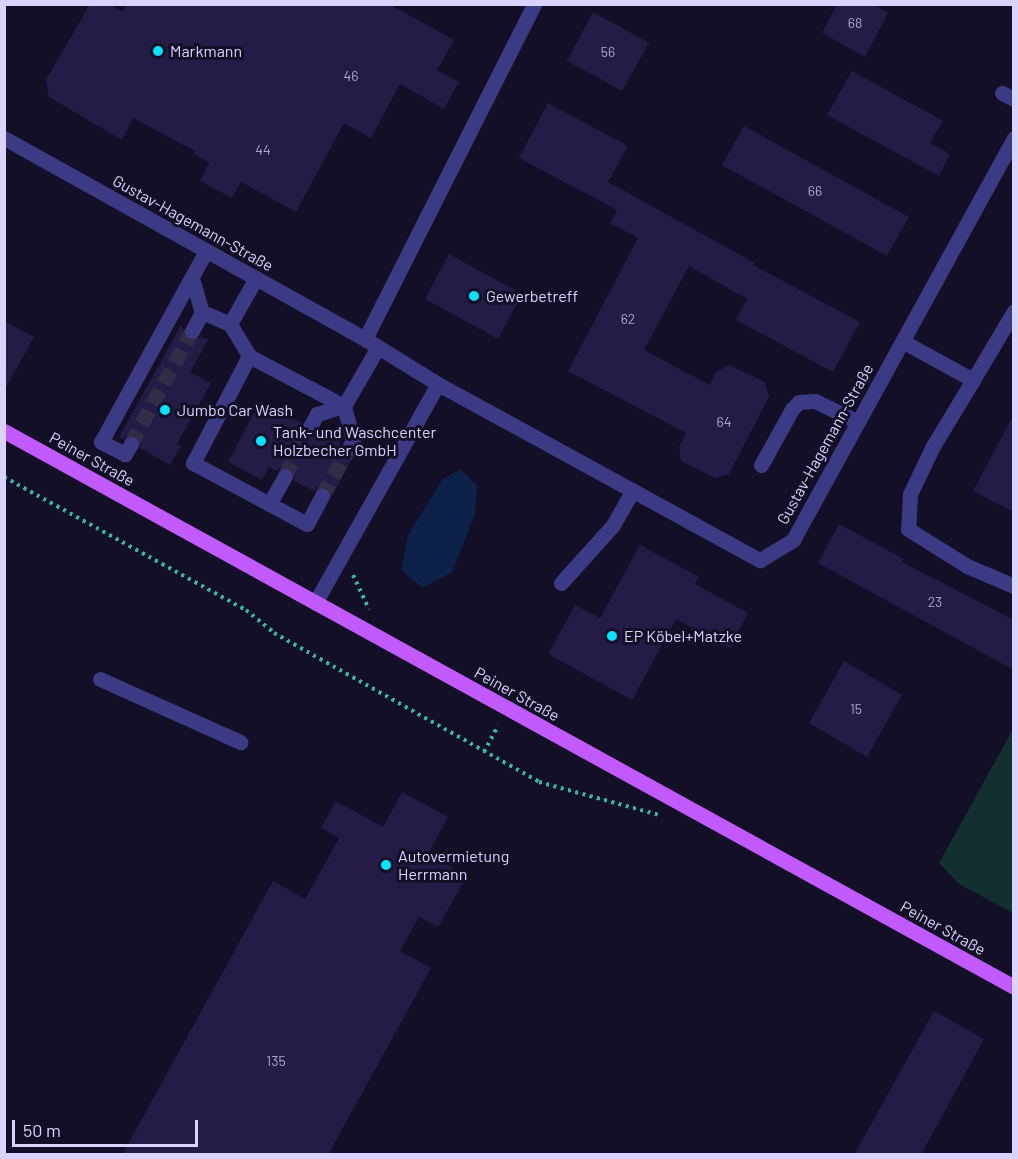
<!DOCTYPE html>
<html>
<head>
<meta charset="utf-8">
<style>
  body { margin:0 }
  #map { position:relative; width:1018px; height:1159px; overflow:hidden; background:#130f26; font-family:Barlow,sans-serif }
  div>[style] { position:absolute }
  .green>* { inset:0; background:#12302f }
  .water>* { inset:0; background:#0c2248 }
  .building>* { inset:0; background:#241b47 }
  .minor-tunnel>* { height:15px; margin-top:-7.5px; transform-origin:0; background:repeating-linear-gradient(90deg,#312d47 0 15px,transparent 0 23px) }
  .path>* { height:4px; margin-top:-2px; transform-origin:0; background:repeating-linear-gradient(90deg,#2fb8b0 0 3px,transparent 0 7.5px) }
  .minor>* { height:15px; margin:-7.5px; padding:0 7.5px; transform-origin:7.5px; border-radius:7.5px; background:#3d3a85 }
  .major>* { height:15px; margin:-7.5px; padding:0 7.5px; transform-origin:7.5px; border-radius:7.5px; background:#c25bff }
  .dots>* { width:16px; height:16px; translate:-50% -50%; box-sizing:border-box; border:3px solid #130f26; border-radius:50% }
  span { translate:-50% -50%; white-space:nowrap; text-align:center; line-height:1.15; -webkit-text-stroke:6px #130f26; paint-order:stroke }
  .number-label { font-size:14px; color:#aca6d1 }
  .number-label span { -webkit-text-stroke-width:0 }
  .poi-label { font-size:16px; color:#d9d4ff }
  .left { translate:0 -50%; text-align:left }
  .street-label { font-size:16px; color:#d9d4ff }
  .frame { position:absolute; inset:0; border:6px solid #d9d4ff; pointer-events:none }
  .scale { position:absolute; left:12px; top:1120px; width:186px; height:27px; box-sizing:border-box; border:3px solid #d9d4ff; border-top:0; padding-left:8px; font-size:18px; line-height:21px; white-space:nowrap; color:#d9d4ff; -webkit-text-stroke:4px #130f26; paint-order:stroke }
</style>
</head>
<body>
<div id="map">
  <div class="green">
    <div style="clip-path:polygon(1013px 729px,1013px 913px,959px 884px,939px 863px)"></div>
  </div>
  <div class="water">
    <div style="clip-path:polygon(460px 469px,477px 486px,475px 514px,452px 572px,423px 588px,401px 570px,408px 535px,442px 480px)"></div>
  </div>
  <div class="building">
    <div style="clip-path:polygon(90px 4px,109px 4px,123px 12px,127px 4px,389px 4px,454px 40px,437px 70px,459px 82px,444px 109px,400px 84px,371px 138px,344px 123px,296px 212px,241px 182px,232px 198px,200px 181px,209px 163px,194px 154px,195px 151px,133px 118px,122px 140px,49px 97px,46px 80px)"></div>
    <div style="clip-path:polygon(837px 4px,873px 4px,888px 13px,865px 57px,822px 33px)"></div>
    <div style="clip-path:polygon(593px 12px,649px 43px,622px 91px,567px 61px)"></div>
    <div style="clip-path:polygon(852px 71px,943px 121px,930px 143px,950px 154px,939px 176px,827px 115px)"></div>
    <div style="clip-path:polygon(548px 103px,628px 146px,608px 182px,755px 263px,753px 265px,860px 322px,833px 372px,736px 320px,747px 299px,689px 266px,644px 350px,710px 385px,716px 372px,729px 365px,765px 382px,769px 397px,729px 474px,715px 478px,681px 461px,679px 447px,686px 433px,568px 371px,638px 238px,610px 223px,617px 210px,519px 158px)"></div>
    <div style="clip-path:polygon(744px 126px,909px 217px,887px 256px,722px 165px)"></div>
    <div style="clip-path:polygon(449px 254px,522px 294px,498px 339px,425px 299px)"></div>
    <div style="clip-path:polygon(4px 321px,34px 337px,4px 391px)"></div>
    <div style="clip-path:polygon(181px 325px,187px 339px,193px 341px,201px 336px,208px 340px,190px 372px,211px 383px,177px 444px,181px 446px,170px 465px,140px 448px,140px 440px,135px 435px,127px 435px,123px 439px,119px 437px)"></div>
    <div style="clip-path:polygon(260px 401px,301px 423px,300px 428px,305px 435px,311px 437px,319px 432px,341px 443px,339px 449px,344px 456px,353px 457px,331px 498px,326px 487px,317px 487px,314px 491px,294px 481px,294px 472px,289px 467px,281px 467px,276px 471px,269px 467px,262px 480px,228px 462px)"></div>
    <div style="clip-path:polygon(1014px 414px,1014px 512px,973px 491px)"></div>
    <div style="clip-path:polygon(839px 524px,904px 559px,902px 562px,1014px 620px,1014px 670px,818px 563px)"></div>
    <div style="clip-path:polygon(640px 545px,699px 577px,695px 584px,748px 613px,730px 648px,676px 619px,632px 700px,548px 654px,575px 605px,600px 618px)"></div>
    <div style="clip-path:polygon(844px 661px,902px 695px,867px 757px,809px 723px)"></div>
    <div style="clip-path:polygon(402px 792px,448px 817px,428px 854px,467px 876px,438px 927px,419px 917px,400px 951px,431px 968px,328px 1155px,122px 1155px,273px 881px,305px 899px,339px 838px,321px 828px,336px 801px,383px 827px)"></div>
    <div style="clip-path:polygon(934px 1011px,984px 1039px,921px 1155px,854px 1155px)"></div>
  </div>
  <div class="minor-tunnel">
    <div style="left:131px;top:444px;width:128px;rotate:-61.6deg"></div>
    <div style="left:285px;top:476px;width:55px;rotate:-63deg"></div>
    <div style="left:322px;top:496px;width:55px;rotate:-60.6deg"></div>
  </div>
  <div class="path">
    <div style="left:4px;top:477px;width:276px;rotate:28.8deg"></div>
    <div style="left:246px;top:610px;width:36px;rotate:39deg"></div>
    <div style="left:274px;top:633px;width:304px;rotate:29.3deg"></div>
    <div style="left:539px;top:782px;width:124px;rotate:15.4deg"></div>
    <div style="left:353px;top:575px;width:38px;rotate:65deg"></div>
    <div style="left:484px;top:752px;width:30px;rotate:-62deg"></div>
  </div>
  <div class="minor">
    <div style="left:1002px;top:93px;width:13px;rotate:27deg"></div>
    <div style="left:4px;top:138px;width:413px;rotate:29.1deg"></div>
    <div style="left:365px;top:339px;width:86px;rotate:31.7deg"></div>
    <div style="left:192px;top:278px;width:35px;rotate:74deg"></div>
    <div style="left:202px;top:312px;width:30px;rotate:23deg"></div>
    <div style="left:256px;top:278px;width:53px;rotate:119.5deg"></div>
    <div style="left:230px;top:324px;width:37px;rotate:59deg"></div>
    <div style="left:249px;top:356px;width:121px;rotate:117.6deg"></div>
    <div style="left:193px;top:463px;width:129px;rotate:28.2deg"></div>
    <div style="left:307px;top:524px;width:32px;rotate:-62deg"></div>
    <div style="left:192px;top:331px;width:21px;rotate:-62deg"></div>
    <div style="left:365px;top:339px;width:375px;rotate:-63.2deg"></div>
    <div style="left:902px;top:341px;width:81px;rotate:28.8deg"></div>
    <div style="left:973px;top:380px;width:80px;rotate:-59.3deg"></div>
    <div style="left:249px;top:356px;width:107px;rotate:27.8deg"></div>
    <div style="left:973px;top:380px;width:77px;rotate:121.2deg"></div>
    <div style="left:933px;top:446px;width:53px;rotate:115.6deg"></div>
    <div style="left:910px;top:494px;width:35px;rotate:93deg"></div>
    <div style="left:908px;top:529px;width:70px;rotate:32.1deg"></div>
    <div style="left:967px;top:566px;width:51px;rotate:23.1deg"></div>
    <div style="left:310px;top:427px;width:15px;rotate:-62deg"></div>
    <div style="left:317px;top:414px;width:28px;rotate:-17deg"></div>
    <div style="left:131px;top:444px;width:12px;rotate:121deg"></div>
    <div style="left:125px;top:454px;width:27px;rotate:-153deg"></div>
    <div style="left:101px;top:442px;width:218px;rotate:-61.2deg"></div>
    <div style="left:349px;top:448px;width:9px;rotate:-63deg"></div>
    <div style="left:353px;top:440px;width:35px;rotate:-105deg"></div>
    <div style="left:344px;top:406px;width:68px;rotate:-60deg"></div>
    <div style="left:761px;top:465px;width:64px;rotate:-61deg"></div>
    <div style="left:792px;top:409px;width:10px;rotate:-45deg"></div>
    <div style="left:799px;top:402px;width:16px;rotate:-4deg"></div>
    <div style="left:815px;top:401px;width:48px;rotate:26deg"></div>
    <div style="left:269px;top:504px;width:32px;rotate:-60deg"></div>
    <div style="left:561px;top:583px;width:78px;rotate:-48.1deg"></div>
    <div style="left:613px;top:525px;width:40px;rotate:-60.3deg"></div>
    <div style="left:315px;top:603px;width:251px;rotate:-60.7deg"></div>
    <div style="left:438px;top:384px;width:367px;rotate:28.7deg"></div>
    <div style="left:760px;top:560px;width:39px;rotate:-31deg"></div>
    <div style="left:793px;top:540px;width:459px;rotate:-61.2deg"></div>
    <div style="left:100px;top:679px;width:154px;rotate:24.2deg"></div>
  </div>
  <div class="major">
    <div style="left:4px;top:431px;width:1153px;rotate:28.83deg"></div>
  </div>
  <div class="dots">
    <div style="left:158px;top:51px;background:#00e5ff"></div>
    <div style="left:474px;top:296px;background:#00e5ff"></div>
    <div style="left:165px;top:410px;background:#00e5ff"></div>
    <div style="left:261px;top:441px;background:#00e5ff"></div>
    <div style="left:612px;top:636px;background:#00e5ff"></div>
    <div style="left:386px;top:865px;background:#00e5ff"></div>
  </div>
  <div class="number-label">
    <span style="left:855px;top:23px">68</span>
    <span style="left:608px;top:52px">56</span>
    <span style="left:351px;top:76px">46</span>
    <span style="left:263px;top:150px">44</span>
    <span style="left:815px;top:191px">66</span>
    <span style="left:628px;top:319px">62</span>
    <span style="left:724px;top:422px">64</span>
    <span style="left:935px;top:602px">23</span>
    <span style="left:856px;top:709px">15</span>
    <span style="left:276px;top:1061px">135</span>
  </div>
  <div class="poi-label">
    <span class="left" style="left:170px;top:51px">Markmann</span>
    <span class="left" style="left:486px;top:296px">Gewerbetreff</span>
    <span class="left" style="left:177px;top:410px">Jumbo Car Wash</span>
    <span class="left" style="left:273px;top:441px">Tank- und Waschcenter<br>Holzbecher GmbH</span>
    <span class="left" style="left:624px;top:636px">EP Köbel+Matzke</span>
    <span class="left" style="left:398px;top:865px">Autovermietung<br>Herrmann</span>
  </div>
  <div class="street-label">
    <span style="left:193px;top:223px;rotate:29deg">Gustav-Hagemann-Straße</span>
    <span style="left:825px;top:444px;rotate:-61deg">Gustav-Hagemann-Straße</span>
    <span style="left:92px;top:459px;rotate:29deg">Peiner Straße</span>
    <span style="left:517px;top:694px;rotate:29deg">Peiner Straße</span>
    <span style="left:943px;top:928px;rotate:29deg">Peiner Straße</span>
  </div>
  <div class="frame"></div>
  <div class="scale">50 m</div>
</div>
</body>
</html>
